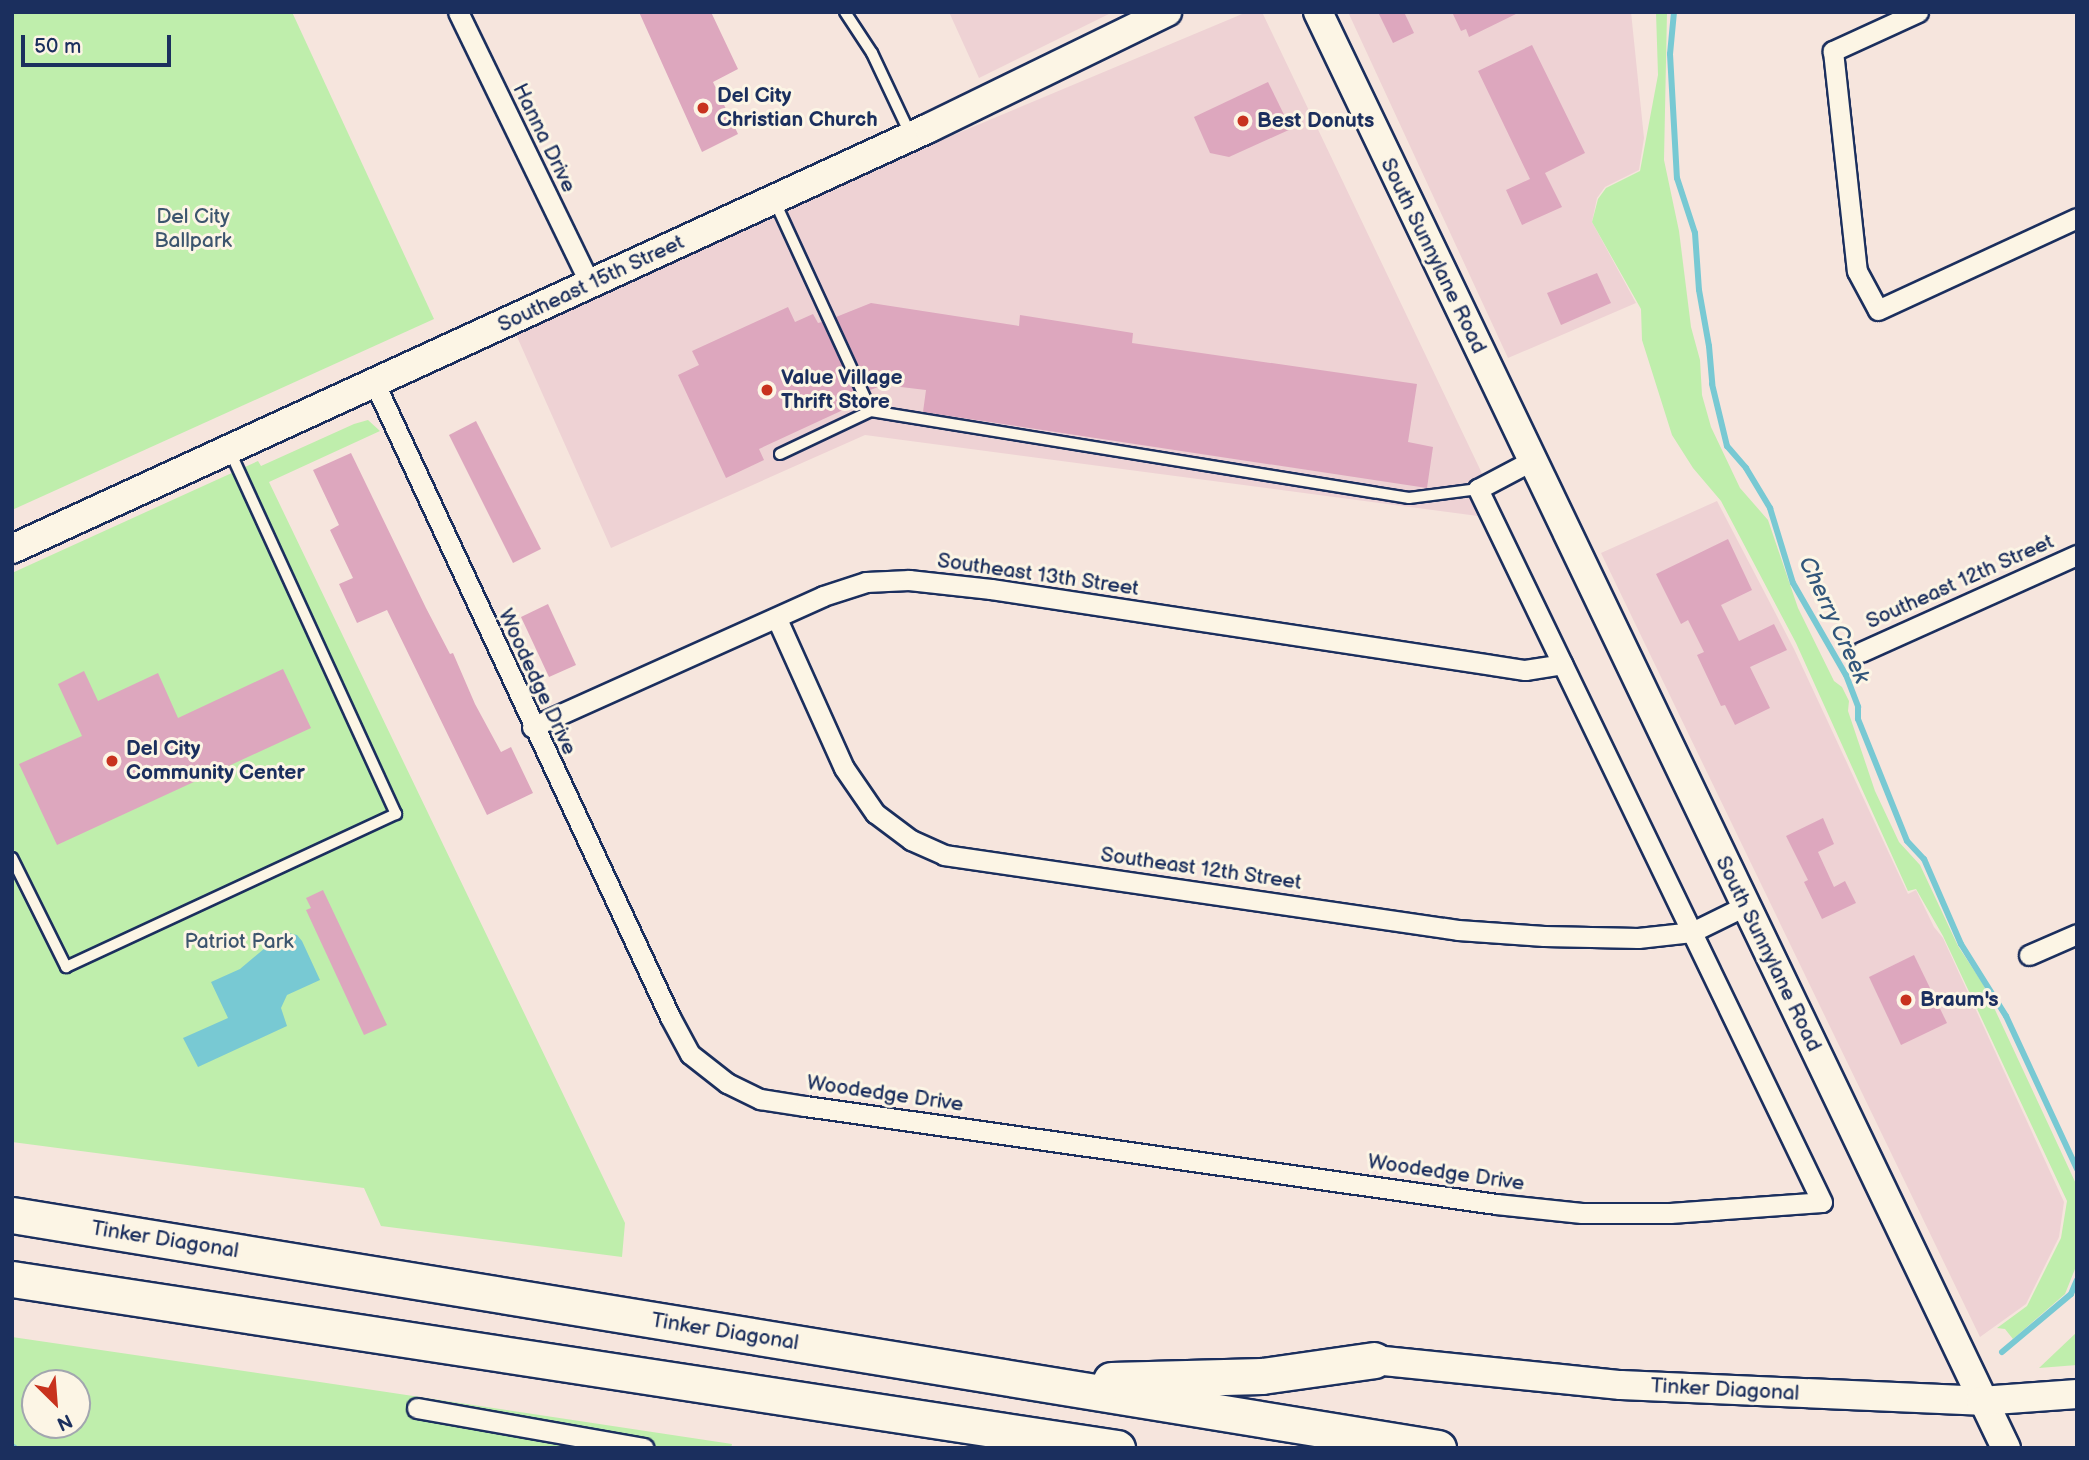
<!DOCTYPE html>
<html>
<head>
<meta charset="utf-8">
<style>
  body { margin:0 }
  #map { position:relative; width:2089px; height:1460px; overflow:hidden; background:#f6e5dd; font-family:"Balsamiq Sans",sans-serif }
  div>[style] { position:absolute }
  .built>* { inset:0; background:#eed2d4 }
  .green>* { inset:0; background:#bfeeac }
  .water>* { inset:0; background:#78c9d3 }
  .stream>* { height:6px; margin:-3px; padding:0 3px; transform-origin:3px; border-radius:3px; background:#78c9d3 }
  .building>* { inset:0; background:#dda7be }
  .roads { filter:drop-shadow(2px 0 #1b2f5e) drop-shadow(-2px 0 #1b2f5e) drop-shadow(0 2px #1b2f5e) drop-shadow(0 -2px #1b2f5e) }
  .lane>* { height:10px; margin:-5px; padding:0 5px; transform-origin:5px; border-radius:5px; background:#fcf5e5 }
  .street>* { height:19px; margin:-9.5px; padding:0 9.5px; transform-origin:9.5px; border-radius:9.5px; background:#fcf5e5 }
  .secondary>* { height:28px; margin:-14px; padding:0 14px; transform-origin:14px; border-radius:14px; background:#fcf5e5 }
  .highway>* { height:35px; margin:-17.5px; padding:0 17.5px; transform-origin:17.5px; border-radius:17.5px; background:#fcf5e5 }
  .dots>* { width:19px; height:19px; translate:-50% -50%; box-sizing:border-box; border:4px solid #fcf5e5; border-radius:50% }
  span { translate:-50% -50%; white-space:nowrap; text-align:center; line-height:1.15; -webkit-text-stroke:6px #fcf5e5; paint-order:stroke }
  .poi-label { font-size:21px; color:#1b2f5e; font-weight:700 }
  .left { translate:0 -50%; text-align:left }
  .street-label { font-size:21px; color:#1b2f5e }
  .park-label { font-size:21px; color:#3c556e }
  .water-label { font-size:23px; color:#32567b; font-style:italic }
  .frame { position:absolute; inset:0; border:14px solid #1b2f5e; pointer-events:none }
  .north { position:absolute; left:21px; top:1369px; width:70px; height:70px; box-sizing:border-box; background:#fcf5e5; border:2px solid #a2a6af; border-radius:50%; rotate:155deg; font-size:19px; font-weight:700; line-height:28px; text-align:center; color:#1b2f5e }
  .north::after { content:''; display:block; margin:auto; width:24px; height:32px; background:#c8321e; clip-path:polygon(50% 0,100% 100%,50% 72%,0 100%) }
  .scale { position:absolute; left:21px; top:35px; width:150px; height:32px; box-sizing:border-box; border:4px solid #1b2f5e; border-top:0; padding-left:9px; font-size:21px; line-height:24px; white-space:nowrap; color:#1b2f5e; -webkit-text-stroke:5px #fcf5e5; paint-order:stroke }
</style>
</head>
<body>
<div id="map">
  <div class="built">
    <div style="clip-path:polygon(949px 12px,1113px 12px,979px 78px)"></div>
    <div style="clip-path:polygon(1247px 12px,1262px 12px,1498px 507px,1478px 516px,865px 435px,611px 548px,510px 321px)"></div>
    <div style="clip-path:polygon(1348px 12px,1631px 12px,1644px 138px,1639px 170px,1605px 187px,1597px 198px,1592px 222px,1636px 303px,1508px 358px)"></div>
    <div style="clip-path:polygon(1717px 501px,1794px 649px,1908px 894px,1916px 890px,1934px 927px,1943px 938px,2064px 1202px,2059px 1237px,2026px 1304px,1980px 1337px,1601px 553px)"></div>
  </div>
  <div class="green">
    <div style="clip-path:polygon(12px 12px,292px 12px,434px 319px,12px 510px)"></div>
    <div style="clip-path:polygon(1656px 12px,1667px 12px,1664px 160px,1679px 231px,1691px 327px,1700px 360px,1702px 395px,1711px 427px,1740px 488px,1768px 520px,1798px 608px,1834px 681px,1842px 687px,1849px 701px,1848px 711px,1875px 791px,1899px 842px,1920px 865px,1958px 946px,1983px 984px,2077px 1186px,2077px 1264px,2065px 1294px,2013px 1339px,2005px 1329px,1997px 1328px,2027px 1306px,2061px 1238px,2067px 1201px,1943px 936px,1916px 889px,1908px 891px,1796px 643px,1721px 501px,1693px 468px,1672px 435px,1642px 340px,1641px 309px,1592px 222px,1598px 199px,1606px 188px,1640px 171px,1658px 75px)"></div>
    <div style="clip-path:polygon(368px 420px,380px 431px,269px 482px,625px 1223px,622px 1257px,381px 1226px,364px 1188px,12px 1142px,12px 573px,258px 461px,261px 466px,354px 424px)"></div>
    <div style="clip-path:polygon(2077px 1332px,2077px 1365px,2039px 1368px)"></div>
    <div style="clip-path:polygon(evenodd,12px 1337px,313px 1381px,732px 1444px,731px 1448px,12px 1448px,12px 1337px,35px 1383px,77px 1383px,77px 1425px,35px 1425px,35px 1383px)"></div>
  </div>
  <div class="water">
    <div style="clip-path:polygon(284px 932px,297px 935px,302px 941px,320px 980px,287px 995px,281px 1008px,287px 1026px,198px 1067px,183px 1038px,228px 1018px,211px 982px,240px 969px)"></div>
  </div>
  <div class="stream">
    <div style="left:1674px;top:12px;width:42px;rotate:95.4deg"></div>
    <div style="left:1670px;top:54px;width:124px;rotate:86.8deg"></div>
    <div style="left:1677px;top:178px;width:58px;rotate:71.9deg"></div>
    <div style="left:1695px;top:233px;width:57px;rotate:86deg"></div>
    <div style="left:1699px;top:290px;width:57px;rotate:79.9deg"></div>
    <div style="left:1709px;top:346px;width:38px;rotate:85deg"></div>
    <div style="left:1712px;top:384px;width:64px;rotate:76.4deg"></div>
    <div style="left:1727px;top:446px;width:29px;rotate:49deg"></div>
    <div style="left:1746px;top:468px;width:47px;rotate:59deg"></div>
    <div style="left:1770px;top:508px;width:78px;rotate:73deg"></div>
    <div style="left:1793px;top:583px;width:106px;rotate:60.1deg"></div>
    <div style="left:1846px;top:675px;width:34px;rotate:69deg"></div>
    <div style="left:1858px;top:707px;width:12px;rotate:90deg"></div>
    <div style="left:1858px;top:719px;width:131px;rotate:68.1deg"></div>
    <div style="left:1907px;top:841px;width:25px;rotate:47deg"></div>
    <div style="left:1924px;top:859px;width:93px;rotate:66.5deg"></div>
    <div style="left:1961px;top:944px;width:85px;rotate:58deg"></div>
    <div style="left:2006px;top:1016px;width:169px;rotate:65.1deg"></div>
    <div style="left:2002px;top:1352px;width:90px;rotate:-40deg"></div>
    <div style="left:2071px;top:1294px;width:15px;rotate:-67deg"></div>
    <div style="left:12px;top:1446px;width:4px;rotate:34deg"></div>
  </div>
  <div class="building">
    <div style="clip-path:polygon(639px 12px,711px 12px,738px 69px,713px 82px,738px 134px,702px 152px)"></div>
    <div style="clip-path:polygon(1378px 12px,1404px 12px,1414px 33px,1393px 43px)"></div>
    <div style="clip-path:polygon(1452px 12px,1520px 12px,1469px 37px,1466px 29px,1461px 31px)"></div>
    <div style="clip-path:polygon(1532px 45px,1585px 153px,1545px 173px,1562px 207px,1522px 225px,1506px 190px,1530px 179px,1478px 71px)"></div>
    <div style="clip-path:polygon(1268px 82px,1291px 129px,1229px 157px,1210px 153px,1194px 117px)"></div>
    <div style="clip-path:polygon(1597px 273px,1611px 303px,1561px 325px,1547px 293px)"></div>
    <div style="clip-path:polygon(871px 303px,1019px 326px,1020px 315px,1133px 333px,1132px 343px,1417px 384px,1408px 442px,1433px 447px,1427px 488px,923px 412px,926px 390px,884px 385px,870px 390px,836px 317px)"></div>
    <div style="clip-path:polygon(788px 307px,795px 322px,813px 314px,818px 323px,822px 322px,856px 395px,852px 396px,856px 404px,759px 449px,764px 460px,726px 478px,678px 375px,699px 365px,692px 351px)"></div>
    <div style="clip-path:polygon(476px 421px,541px 549px,513px 563px,449px 435px)"></div>
    <div style="clip-path:polygon(351px 453px,426px 608px,450px 654px,453px 653px,475px 704px,501px 752px,511px 747px,533px 793px,487px 815px,387px 610px,357px 623px,339px 584px,353px 578px,330px 530px,339px 525px,313px 470px)"></div>
    <div style="clip-path:polygon(1728px 539px,1752px 590px,1721px 605px,1739px 641px,1774px 624px,1787px 650px,1750px 667px,1770px 708px,1735px 725px,1725px 705px,1721px 706px,1697px 655px,1704px 652px,1688px 620px,1681px 624px,1656px 574px)"></div>
    <div style="clip-path:polygon(548px 604px,576px 665px,549px 677px,521px 617px)"></div>
    <div style="clip-path:polygon(283px 669px,311px 728px,57px 845px,19px 764px,82px 736px,58px 684px,84px 671px,98px 701px,158px 673px,178px 718px)"></div>
    <div style="clip-path:polygon(1823px 818px,1834px 844px,1818px 852px,1834px 887px,1845px 881px,1856px 903px,1822px 919px,1804px 882px,1808px 880px,1786px 836px)"></div>
    <div style="clip-path:polygon(323px 890px,387px 1025px,364px 1035px,306px 910px,311px 908px,306px 898px)"></div>
    <div style="clip-path:polygon(1914px 955px,1947px 1023px,1901px 1045px,1869px 977px)"></div>
  </div>
  <div class="roads">
    <div class="lane">
      <div style="left:845px;top:12px;width:49px;rotate:56.6deg"></div>
      <div style="left:872px;top:53px;width:92px;rotate:64.8deg"></div>
      <div style="left:775px;top:202px;width:230px;rotate:65.3deg"></div>
      <div style="left:780px;top:454px;width:101px;rotate:-25.3deg"></div>
      <div style="left:871px;top:411px;width:545px;rotate:9.19deg"></div>
      <div style="left:1409px;top:498px;width:70px;rotate:-7.4deg"></div>
      <div style="left:12px;top:858px;width:122px;rotate:63.6deg"></div>
      <div style="left:66px;top:967px;width:364px;rotate:-24.9deg"></div>
      <div style="left:396px;top:814px;width:397px;rotate:-114.6deg"></div>
    </div>
    <div class="street">
      <div style="left:458px;top:12px;width:302px;rotate:64.1deg"></div>
      <div style="left:1918px;top:12px;width:94px;rotate:155.4deg"></div>
      <div style="left:1833px;top:51px;width:221px;rotate:83.8deg"></div>
      <div style="left:1857px;top:271px;width:44px;rotate:61.7deg"></div>
      <div style="left:1878px;top:310px;width:219px;rotate:-24.8deg"></div>
      <div style="left:375px;top:384px;width:698px;rotate:65.01deg"></div>
      <div style="left:670px;top:1017px;width:42px;rotate:61.6deg"></div>
      <div style="left:690px;top:1054px;width:47px;rotate:38.1deg"></div>
      <div style="left:727px;top:1083px;width:37px;rotate:26deg"></div>
      <div style="left:760px;top:1099px;width:46px;rotate:8.8deg"></div>
      <div style="left:805px;top:1106px;width:698px;rotate:8.07deg"></div>
      <div style="left:1496px;top:1204px;width:86px;rotate:6deg"></div>
      <div style="left:1582px;top:1213px;width:88px"></div>
      <div style="left:1670px;top:1213px;width:152px;rotate:-4.1deg"></div>
      <div style="left:1822px;top:1202px;width:792px;rotate:-115.76deg"></div>
      <div style="left:1478px;top:489px;width:60px;rotate:-27.8deg"></div>
      <div style="left:777px;top:619px;width:163px;rotate:65.8deg"></div>
      <div style="left:844px;top:768px;width:55px;rotate:55.4deg"></div>
      <div style="left:875px;top:813px;width:45px;rotate:36.9deg"></div>
      <div style="left:911px;top:840px;width:36px;rotate:24deg"></div>
      <div style="left:944px;top:855px;width:519px;rotate:8.3deg"></div>
      <div style="left:1458px;top:930px;width:86px;rotate:4deg"></div>
      <div style="left:1544px;top:936px;width:94px;rotate:1.2deg"></div>
      <div style="left:1638px;top:938px;width:54px;rotate:-6.3deg"></div>
      <div style="left:1692px;top:932px;width:59px;rotate:-26.1deg"></div>
      <div style="left:1861px;top:652px;width:237px;rotate:-24.2deg"></div>
      <div style="left:532px;top:727px;width:319px;rotate:-24.2deg"></div>
      <div style="left:823px;top:596px;width:45px;rotate:-18deg"></div>
      <div style="left:866px;top:582px;width:43px;rotate:-2.7deg"></div>
      <div style="left:909px;top:580px;width:82px;rotate:6.3deg"></div>
      <div style="left:991px;top:589px;width:540px;rotate:8.63deg"></div>
      <div style="left:1525px;top:670px;width:38px;rotate:-9deg"></div>
      <div style="left:2029px;top:955px;width:52px;rotate:-23.6deg"></div>
      <div style="left:417px;top:1408px;width:230px;rotate:10deg"></div>
    </div>
    <div class="secondary">
      <div style="left:1318px;top:12px;width:1592px;rotate:64.4deg"></div>
      <div style="left:12px;top:549px;width:1009px;rotate:-24.66deg"></div>
      <div style="left:929px;top:128px;width:265px;rotate:-26deg"></div>
      <div style="left:1374px;top:1360px;width:248px;rotate:5.8deg"></div>
      <div style="left:1621px;top:1385px;width:360px;rotate:2.5deg"></div>
      <div style="left:1981px;top:1401px;width:96px;rotate:-4.2deg"></div>
    </div>
    <div class="highway">
      <div style="left:12px;top:1215px;width:1445px;rotate:9.28deg"></div>
      <div style="left:12px;top:1279px;width:1118px;rotate:8.7deg"></div>
      <div style="left:1111px;top:1380px;width:151px;rotate:-1.5deg"></div>
      <div style="left:1262px;top:1376px;width:113px;rotate:-8.1deg"></div>
    </div>
  </div>
  <div class="dots">
    <div style="left:703px;top:108px;background:#c8321e"></div>
    <div style="left:1243px;top:121px;background:#c8321e"></div>
    <div style="left:767px;top:390px;background:#c8321e"></div>
    <div style="left:112px;top:761px;background:#c8321e"></div>
    <div style="left:1906px;top:1000px;background:#c8321e"></div>
  </div>
  <div class="poi-label">
    <span class="left" style="left:717px;top:108px">Del City<br>Christian Church</span>
    <span class="left" style="left:1257px;top:121px">Best Donuts</span>
    <span class="left" style="left:781px;top:390px">Value Village<br>Thrift Store</span>
    <span class="left" style="left:126px;top:761px">Del City<br>Community Center</span>
    <span class="left" style="left:1920px;top:1000px">Braum's</span>
  </div>
  <div class="street-label">
    <span style="left:544px;top:138px;rotate:64deg">Hanna Drive</span>
    <span style="left:1433px;top:256px;rotate:64deg">South Sunnylane Road</span>
    <span style="left:591px;top:284px;rotate:-25deg">Southeast 15th Street</span>
    <span style="left:1038px;top:575px;rotate:8deg">Southeast 13th Street</span>
    <span style="left:1960px;top:582px;rotate:-24deg">Southeast 12th Street</span>
    <span style="left:537px;top:682px;rotate:65deg">Woodedge Drive</span>
    <span style="left:1201px;top:869px;rotate:8deg">Southeast 12th Street</span>
    <span style="left:1768px;top:954px;rotate:64deg">South Sunnylane Road</span>
    <span style="left:885px;top:1094px;rotate:8deg">Woodedge Drive</span>
    <span style="left:1446px;top:1173px;rotate:8deg">Woodedge Drive</span>
    <span style="left:165px;top:1240px;rotate:9deg">Tinker Diagonal</span>
    <span style="left:725px;top:1332px;rotate:9deg">Tinker Diagonal</span>
    <span style="left:1725px;top:1390px;rotate:3deg">Tinker Diagonal</span>
  </div>
  <div class="park-label">
    <span style="left:193px;top:229px">Del City<br>Ballpark</span>
    <span style="left:239px;top:942px">Patriot Park</span>
  </div>
  <div class="water-label">
    <span style="left:1834px;top:620px;rotate:65deg">Cherry Creek</span>
  </div>
  <div class="frame"></div>
  <div class="north">N</div>
  <div class="scale">50 m</div>
</div>
</body>
</html>
